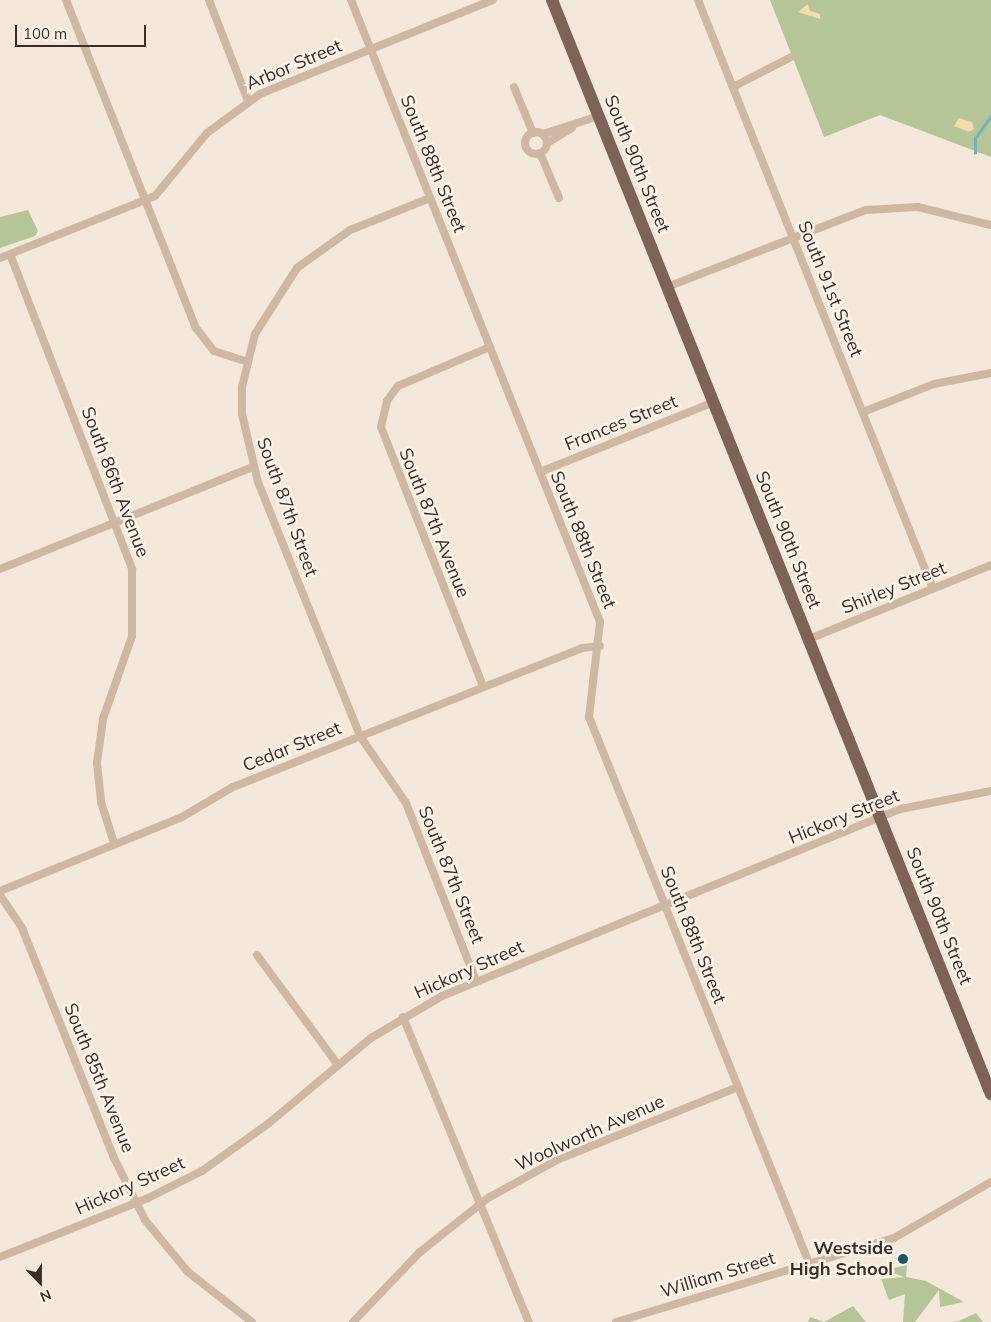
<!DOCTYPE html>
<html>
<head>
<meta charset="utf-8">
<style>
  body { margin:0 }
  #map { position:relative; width:991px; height:1322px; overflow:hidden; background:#f4e8da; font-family:Mulish,sans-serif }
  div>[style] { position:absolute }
  .green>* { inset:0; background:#b5c598 }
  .sand>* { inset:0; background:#f4dcad }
  .stream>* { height:2.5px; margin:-1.25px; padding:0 1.25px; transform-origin:1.25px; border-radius:1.25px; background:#76b1b5 }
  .minor>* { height:8px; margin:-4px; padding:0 4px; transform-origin:4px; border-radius:4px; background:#ceb8a4 }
  .minor>.ring { margin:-4px; padding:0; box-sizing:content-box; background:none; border:8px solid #ceb8a4; border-radius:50% }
  .primary>* { height:12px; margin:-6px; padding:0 6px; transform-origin:6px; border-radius:6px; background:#7c6356 }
  .dots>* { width:14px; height:14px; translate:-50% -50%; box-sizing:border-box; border:2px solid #fbf2e7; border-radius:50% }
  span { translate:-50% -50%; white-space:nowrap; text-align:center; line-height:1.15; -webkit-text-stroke:5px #fbf2e7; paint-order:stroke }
  .street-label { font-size:18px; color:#392d27 }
  .poi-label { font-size:18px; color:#392d27; font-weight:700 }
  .right { translate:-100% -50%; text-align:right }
  .north { position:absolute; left:15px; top:1257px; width:50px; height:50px; -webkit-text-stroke:4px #fbf2e7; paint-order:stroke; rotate:158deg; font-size:14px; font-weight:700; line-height:20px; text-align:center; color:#392d27 }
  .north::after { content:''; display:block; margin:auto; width:18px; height:22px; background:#392d27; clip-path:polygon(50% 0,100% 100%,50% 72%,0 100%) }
  .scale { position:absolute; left:15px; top:25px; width:131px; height:22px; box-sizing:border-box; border:2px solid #392d27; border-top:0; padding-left:6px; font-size:15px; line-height:18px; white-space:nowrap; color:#392d27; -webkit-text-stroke:4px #fbf2e7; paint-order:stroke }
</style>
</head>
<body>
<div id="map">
  <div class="green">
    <div style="clip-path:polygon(770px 0,991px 0,991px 157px,880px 115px,824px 137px)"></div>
    <div style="clip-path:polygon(28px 210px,38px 231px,35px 236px,0 248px,0 217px)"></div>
    <div style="clip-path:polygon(907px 1265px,906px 1277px,926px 1281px,964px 1302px,940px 1307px,939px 1290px,915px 1322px,903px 1322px,905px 1294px,889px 1300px,881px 1279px,904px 1277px,885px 1270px)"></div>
    <div style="clip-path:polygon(853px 1306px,866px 1322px,808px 1322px,810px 1317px,824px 1322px)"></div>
    <div style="clip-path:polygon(976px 1313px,983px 1322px,952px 1322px,959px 1321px)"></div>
  </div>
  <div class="sand">
    <div style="clip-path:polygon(808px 4px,810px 11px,820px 14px,820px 19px,798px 12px)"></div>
    <div style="clip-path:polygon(959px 118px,972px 122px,974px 129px,969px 132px,954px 126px)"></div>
  </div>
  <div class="stream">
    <div style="left:975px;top:153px;width:15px;rotate:-90deg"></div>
    <div style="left:975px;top:138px;width:27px;rotate:-54deg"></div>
  </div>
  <div class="minor">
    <div style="left:66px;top:0;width:353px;rotate:68.4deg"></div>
    <div style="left:196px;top:328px;width:29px;rotate:52deg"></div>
    <div style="left:214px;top:351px;width:35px;rotate:18deg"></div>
    <div style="left:209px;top:0;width:108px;rotate:68.9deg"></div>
    <div style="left:351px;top:0;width:670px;rotate:68.18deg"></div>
    <div style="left:600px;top:622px;width:96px;rotate:96.6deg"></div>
    <div style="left:589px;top:717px;width:589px;rotate:68.05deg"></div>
    <div style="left:698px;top:0;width:634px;rotate:68.25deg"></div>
    <div style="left:514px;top:87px;width:50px;rotate:67.6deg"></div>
    <div style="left:733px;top:87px;width:65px;rotate:-27.3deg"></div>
    <div class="ring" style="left:525px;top:132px;width:14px;height:14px"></div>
    <div style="left:543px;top:134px;width:59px;rotate:-17.8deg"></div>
    <div style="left:547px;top:143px;width:29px;rotate:-31deg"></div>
    <div style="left:540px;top:153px;width:49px;rotate:67.1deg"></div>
    <div style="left:430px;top:198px;width:86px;rotate:158.2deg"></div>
    <div style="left:350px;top:230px;width:65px;rotate:144.4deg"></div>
    <div style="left:297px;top:268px;width:78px;rotate:122.5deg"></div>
    <div style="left:255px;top:334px;width:55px;rotate:103.8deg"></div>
    <div style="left:242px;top:387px;width:27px;rotate:90deg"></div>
    <div style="left:242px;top:414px;width:70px;rotate:76.8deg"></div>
    <div style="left:258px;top:482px;width:274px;rotate:68.1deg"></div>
    <div style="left:360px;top:736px;width:81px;rotate:55.5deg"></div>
    <div style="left:406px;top:803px;width:191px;rotate:68.5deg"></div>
    <div style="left:10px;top:254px;width:338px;rotate:68.8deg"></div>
    <div style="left:132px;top:569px;width:67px;rotate:90deg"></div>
    <div style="left:132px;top:636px;width:88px;rotate:109.3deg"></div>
    <div style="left:103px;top:719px;width:44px;rotate:97.8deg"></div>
    <div style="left:97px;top:763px;width:39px;rotate:84deg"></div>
    <div style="left:101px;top:802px;width:43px;rotate:72.4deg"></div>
    <div style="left:0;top:258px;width:167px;rotate:-21.8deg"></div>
    <div style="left:155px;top:196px;width:82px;rotate:-50.5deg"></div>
    <div style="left:207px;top:133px;width:66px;rotate:-36.3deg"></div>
    <div style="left:260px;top:94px;width:251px;rotate:-22deg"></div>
    <div style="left:667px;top:287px;width:213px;rotate:-21.2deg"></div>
    <div style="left:866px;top:210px;width:52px;rotate:-3.3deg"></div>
    <div style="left:918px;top:207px;width:75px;rotate:13.9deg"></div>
    <div style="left:863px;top:412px;width:76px;rotate:-21.5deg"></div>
    <div style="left:934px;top:384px;width:58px;rotate:-10.9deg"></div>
    <div style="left:540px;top:472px;width:188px;rotate:-21.9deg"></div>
    <div style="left:0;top:569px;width:273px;rotate:-22deg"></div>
    <div style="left:809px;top:639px;width:196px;rotate:-22.1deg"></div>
    <div style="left:483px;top:686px;width:278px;rotate:-111.5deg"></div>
    <div style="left:381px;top:427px;width:27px;rotate:-77deg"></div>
    <div style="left:387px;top:401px;width:19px;rotate:-54deg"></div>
    <div style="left:398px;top:386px;width:100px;rotate:-23deg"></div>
    <div style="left:0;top:891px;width:196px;rotate:-22.1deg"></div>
    <div style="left:182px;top:817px;width:59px;rotate:-30.5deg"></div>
    <div style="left:233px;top:787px;width:376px;rotate:-21.7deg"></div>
    <div style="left:582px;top:648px;width:18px;rotate:-6deg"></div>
    <div style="left:0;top:895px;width:40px;rotate:56deg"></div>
    <div style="left:22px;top:928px;width:248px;rotate:68.2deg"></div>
    <div style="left:114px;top:1158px;width:69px;rotate:63.4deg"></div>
    <div style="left:145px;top:1220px;width:67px;rotate:50.4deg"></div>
    <div style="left:188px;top:1272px;width:81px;rotate:38deg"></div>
    <div style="left:257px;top:955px;width:137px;rotate:53.6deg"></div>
    <div style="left:403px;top:1017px;width:330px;rotate:67.6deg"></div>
    <div style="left:0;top:1257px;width:159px;rotate:-21.7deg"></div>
    <div style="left:148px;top:1198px;width:60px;rotate:-26.6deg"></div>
    <div style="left:202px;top:1171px;width:82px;rotate:-35.6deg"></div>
    <div style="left:269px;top:1123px;width:133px;rotate:-39.8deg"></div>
    <div style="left:371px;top:1038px;width:82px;rotate:-30.6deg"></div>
    <div style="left:442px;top:996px;width:496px;rotate:-22.2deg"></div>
    <div style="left:901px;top:809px;width:92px;rotate:-11.3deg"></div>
    <div style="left:353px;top:1322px;width:97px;rotate:-46.3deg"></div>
    <div style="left:420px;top:1252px;width:87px;rotate:-38.5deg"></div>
    <div style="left:488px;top:1198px;width:81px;rotate:-28.8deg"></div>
    <div style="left:559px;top:1159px;width:193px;rotate:-21.9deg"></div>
    <div style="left:616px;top:1322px;width:290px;rotate:-16.8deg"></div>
    <div style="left:894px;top:1238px;width:112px;rotate:-30deg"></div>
  </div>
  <div class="primary">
    <div style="left:552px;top:0;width:1179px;rotate:68.14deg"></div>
  </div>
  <div class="dots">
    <div style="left:903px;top:1259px;background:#18595f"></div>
  </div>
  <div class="street-label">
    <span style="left:294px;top:65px;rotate:-23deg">Arbor Street</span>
    <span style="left:433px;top:164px;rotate:68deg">South 88th Street</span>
    <span style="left:637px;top:164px;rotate:68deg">South 90th Street</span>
    <span style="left:830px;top:289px;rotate:68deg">South 91st Street</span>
    <span style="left:621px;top:423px;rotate:-22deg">Frances Street</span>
    <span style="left:115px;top:482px;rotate:69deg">South 86th Avenue</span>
    <span style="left:287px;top:507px;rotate:70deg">South 87th Street</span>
    <span style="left:434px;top:523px;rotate:68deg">South 87th Avenue</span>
    <span style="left:583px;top:540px;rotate:68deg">South 88th Street</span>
    <span style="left:788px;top:540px;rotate:68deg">South 90th Street</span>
    <span style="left:894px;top:588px;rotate:-22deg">Shirley Street</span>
    <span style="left:292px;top:747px;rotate:-22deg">Cedar Street</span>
    <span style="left:844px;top:817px;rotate:-22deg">Hickory Street</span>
    <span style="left:451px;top:875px;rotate:68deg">South 87th Street</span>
    <span style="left:939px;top:916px;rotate:68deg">South 90th Street</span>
    <span style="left:693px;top:935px;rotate:68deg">South 88th Street</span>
    <span style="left:469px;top:970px;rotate:-24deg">Hickory Street</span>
    <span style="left:99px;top:1078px;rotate:68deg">South 85th Avenue</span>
    <span style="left:590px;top:1133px;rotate:-24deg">Woolworth Avenue</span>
    <span style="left:130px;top:1186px;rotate:-24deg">Hickory Street</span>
    <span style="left:718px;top:1275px;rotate:-17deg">William Street</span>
  </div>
  <div class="poi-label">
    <span class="right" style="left:893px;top:1259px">Westside<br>High School</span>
  </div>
  <div class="north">N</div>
  <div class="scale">100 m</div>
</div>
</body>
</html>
